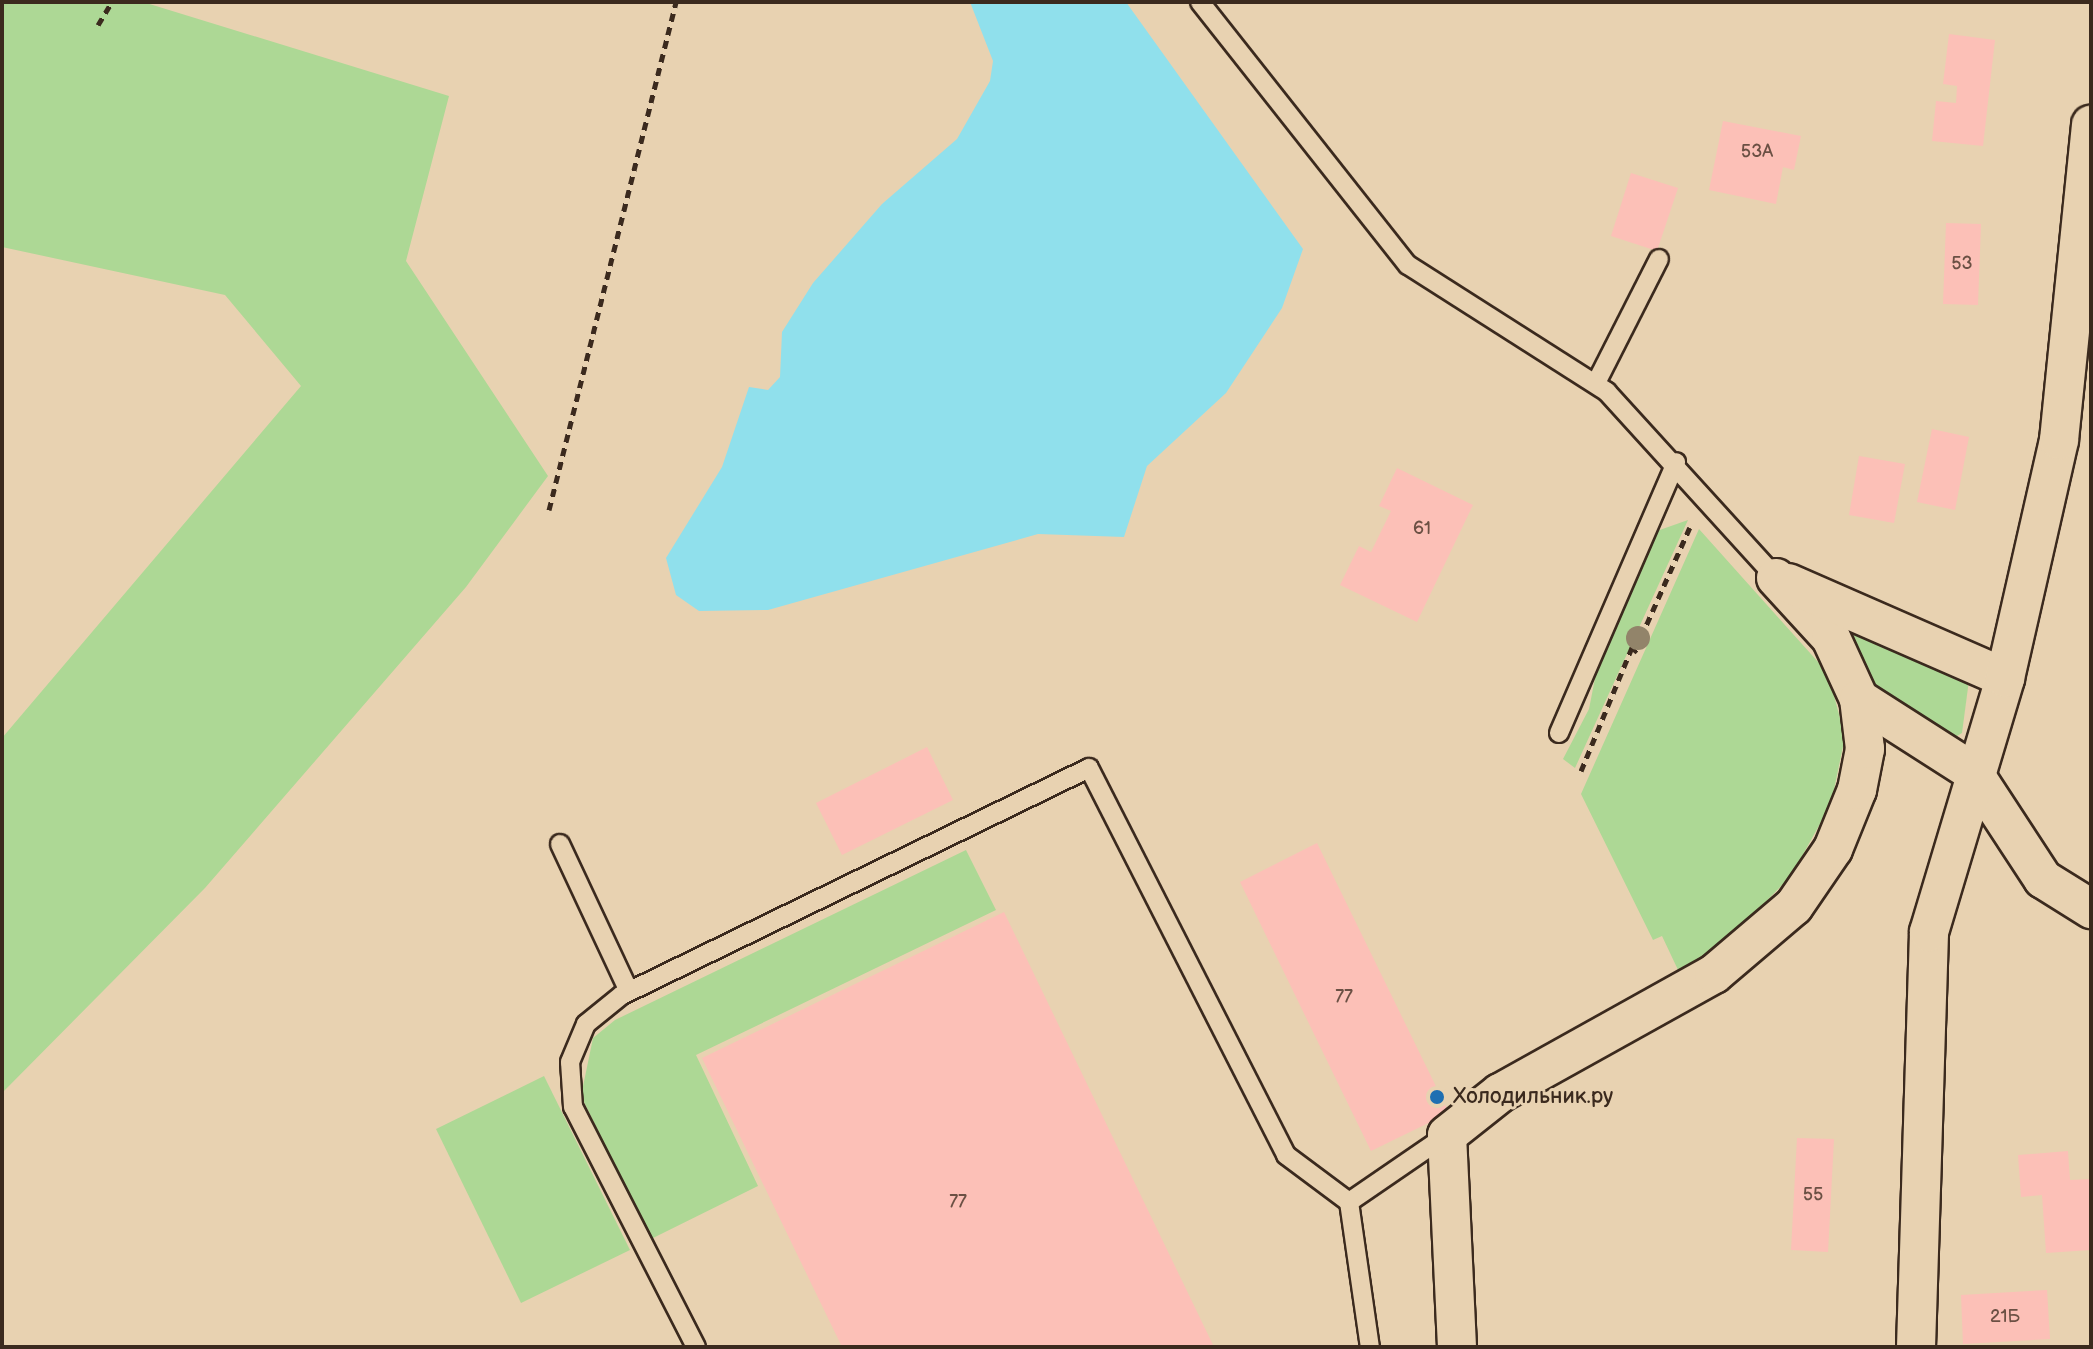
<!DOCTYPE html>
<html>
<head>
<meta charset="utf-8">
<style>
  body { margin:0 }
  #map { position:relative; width:2093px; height:1349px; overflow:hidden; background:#e8d2b1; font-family:"Balsamiq Sans",sans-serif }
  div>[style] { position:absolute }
  .green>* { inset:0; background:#add895 }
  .water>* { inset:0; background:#90e0ec }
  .building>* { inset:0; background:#fcc0b7 }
  .path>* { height:5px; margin-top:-2.5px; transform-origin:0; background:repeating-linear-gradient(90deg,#3b2a1e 0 8px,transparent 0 14px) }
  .roads { filter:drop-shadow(2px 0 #3b2a1e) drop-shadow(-2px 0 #3b2a1e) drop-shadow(0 2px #3b2a1e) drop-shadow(0 -2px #3b2a1e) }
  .lane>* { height:18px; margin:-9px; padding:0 9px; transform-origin:9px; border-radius:9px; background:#e8d2b1 }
  .street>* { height:38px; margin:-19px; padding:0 19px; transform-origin:19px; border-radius:19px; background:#e8d2b1 }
  .trees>* { width:24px; height:24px; margin:-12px; border-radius:50%; background:#92846a }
  .dots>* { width:22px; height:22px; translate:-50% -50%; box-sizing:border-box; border:4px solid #e8d2b1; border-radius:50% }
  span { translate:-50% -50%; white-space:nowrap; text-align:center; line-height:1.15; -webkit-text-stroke:6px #e8d2b1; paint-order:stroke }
  .number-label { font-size:18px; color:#6b5044 }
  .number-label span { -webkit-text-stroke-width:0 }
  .poi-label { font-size:22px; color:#3b2a1e }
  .left { translate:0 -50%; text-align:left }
  .frame { position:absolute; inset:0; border:4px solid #3b2a1e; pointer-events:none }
</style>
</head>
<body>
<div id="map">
  <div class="green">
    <div style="clip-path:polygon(2px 2px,143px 2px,449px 96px,406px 261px,548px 476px,466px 587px,205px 888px,2px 1093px,2px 738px,301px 386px,225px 295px,2px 247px)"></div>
    <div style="clip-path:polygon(1688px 520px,1575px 768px,1563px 759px,1589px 709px,1598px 663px,1654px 532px)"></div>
    <div style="clip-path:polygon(1699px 529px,1828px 673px,1845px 737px,1831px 804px,1791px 876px,1731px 937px,1679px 972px,1662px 936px,1653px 940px,1581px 794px)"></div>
    <div style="clip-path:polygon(1826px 608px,1969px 680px,1962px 733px,1952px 739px,1886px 706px)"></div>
    <div style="clip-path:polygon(966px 850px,996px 910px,696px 1055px,758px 1186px,651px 1239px,581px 1096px,593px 1038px,615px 1020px)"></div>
    <div style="clip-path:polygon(544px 1076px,630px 1250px,521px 1303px,436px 1129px)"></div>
  </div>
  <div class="water">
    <div style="clip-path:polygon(970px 2px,1126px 2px,1303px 249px,1282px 308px,1226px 393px,1147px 466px,1124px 537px,1038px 534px,768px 610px,699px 611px,676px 595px,666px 558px,722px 467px,749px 387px,768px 390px,780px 377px,782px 332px,813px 283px,882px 204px,957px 139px,990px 81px,993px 61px)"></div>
  </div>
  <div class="building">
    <div style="clip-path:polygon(1949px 34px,1995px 40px,1983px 146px,1932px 141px,1936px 101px,1956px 103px,1957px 86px,1943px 84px)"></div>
    <div style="clip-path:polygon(1723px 121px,1801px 136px,1794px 170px,1783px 167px,1776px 204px,1709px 190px)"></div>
    <div style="clip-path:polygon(1631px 173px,1678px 188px,1657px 251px,1611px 236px)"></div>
    <div style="clip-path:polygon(1946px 223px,1981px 224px,1978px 305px,1943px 304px)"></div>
    <div style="clip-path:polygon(1932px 429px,1969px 437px,1955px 510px,1917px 502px)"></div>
    <div style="clip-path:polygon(1859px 456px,1905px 464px,1894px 523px,1849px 515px)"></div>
    <div style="clip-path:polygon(1397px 468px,1473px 505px,1417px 622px,1340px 585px,1359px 546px,1371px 552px,1391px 511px,1379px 506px)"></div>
    <div style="clip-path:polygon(927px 747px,953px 800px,842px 855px,816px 803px)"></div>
    <div style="clip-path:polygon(1317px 843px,1449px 1113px,1371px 1151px,1240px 882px)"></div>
    <div style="clip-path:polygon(1004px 912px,1214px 1347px,842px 1347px,702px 1058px)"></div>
    <div style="clip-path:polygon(1797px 1138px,1834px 1139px,1828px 1252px,1791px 1250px)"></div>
    <div style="clip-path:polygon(2068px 1151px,2070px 1180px,2091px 1179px,2091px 1250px,2046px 1253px,2042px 1195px,2021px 1197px,2018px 1155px)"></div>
    <div style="clip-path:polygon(2047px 1290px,2050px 1339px,1963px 1344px,1961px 1295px)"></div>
  </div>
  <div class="path">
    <div style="left:98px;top:25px;width:27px;rotate:-59deg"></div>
    <div style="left:549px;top:510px;width:524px;rotate:-75.96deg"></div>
    <div style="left:1641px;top:637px;width:120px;rotate:-66deg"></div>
    <div style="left:1581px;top:771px;width:147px;rotate:-67.6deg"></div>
    <div style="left:1637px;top:635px;width:10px;rotate:24deg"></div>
    <div style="left:1646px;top:639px;width:18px;rotate:133deg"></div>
  </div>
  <div class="roads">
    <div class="lane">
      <div style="left:1200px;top:2px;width:335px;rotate:51.7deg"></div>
      <div style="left:1408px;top:265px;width:236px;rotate:32.5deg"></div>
      <div style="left:1607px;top:392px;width:251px;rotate:47.7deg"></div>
      <div style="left:1596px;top:383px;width:139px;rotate:-63.1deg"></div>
      <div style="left:1559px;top:733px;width:295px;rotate:-66.6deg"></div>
      <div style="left:560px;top:844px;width:162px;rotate:64.9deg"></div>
      <div style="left:1349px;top:1202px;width:119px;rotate:-34.4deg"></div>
      <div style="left:696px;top:1347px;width:270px;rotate:-117.1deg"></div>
      <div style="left:573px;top:1107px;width:45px;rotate:-93.8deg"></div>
      <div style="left:570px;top:1062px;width:41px;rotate:-67.2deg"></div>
      <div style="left:586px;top:1024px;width:46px;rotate:-38.9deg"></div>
      <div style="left:622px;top:995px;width:519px;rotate:-25.92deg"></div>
      <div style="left:1089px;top:768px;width:434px;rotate:63deg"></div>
      <div style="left:1286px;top:1155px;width:79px;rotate:36.7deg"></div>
      <div style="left:1349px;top:1202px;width:147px;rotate:81.8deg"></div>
    </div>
    <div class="street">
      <div style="left:1776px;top:578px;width:81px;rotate:47.5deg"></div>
      <div style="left:1831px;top:638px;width:67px;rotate:65.3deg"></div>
      <div style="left:1859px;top:699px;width:135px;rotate:32.6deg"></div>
      <div style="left:1973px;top:772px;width:128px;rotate:56.8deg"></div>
      <div style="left:2043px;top:879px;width:57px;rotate:32deg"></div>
      <div style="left:1788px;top:583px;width:237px;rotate:23.6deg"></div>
      <div style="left:1457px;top:1347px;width:212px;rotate:-92.7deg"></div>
      <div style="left:1447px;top:1135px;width:68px;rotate:-38.4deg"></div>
      <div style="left:1500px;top:1093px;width:245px;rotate:-29.1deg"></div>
      <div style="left:1714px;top:974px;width:105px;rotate:-40.4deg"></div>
      <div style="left:1794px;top:906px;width:69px;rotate:-55.6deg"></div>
      <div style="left:1833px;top:849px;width:64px;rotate:-67.9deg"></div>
      <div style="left:1857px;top:790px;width:42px;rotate:-79deg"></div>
      <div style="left:1865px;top:749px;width:50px;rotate:-96.8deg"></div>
      <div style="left:1916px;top:1347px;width:415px;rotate:-88.2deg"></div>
      <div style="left:1929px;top:932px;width:265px;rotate:-73.3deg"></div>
      <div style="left:2005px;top:678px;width:244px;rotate:-77.2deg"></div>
      <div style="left:2059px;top:440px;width:317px;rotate:-84.2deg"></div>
    </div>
  </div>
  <div class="trees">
    <div style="left:1638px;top:638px"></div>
  </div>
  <div class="dots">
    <div style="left:1437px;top:1097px;background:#1f6fb2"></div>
  </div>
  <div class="number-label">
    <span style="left:1757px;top:152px">53А</span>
    <span style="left:1962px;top:264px">53</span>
    <span style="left:1422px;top:529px">61</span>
    <span style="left:1344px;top:997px">77</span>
    <span style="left:1813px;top:1195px">55</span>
    <span style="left:958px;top:1202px">77</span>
    <span style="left:2005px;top:1317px">21Б</span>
  </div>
  <div class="poi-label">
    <span class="left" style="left:1453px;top:1097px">Холодильник.ру</span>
  </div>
  <div class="frame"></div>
</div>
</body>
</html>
